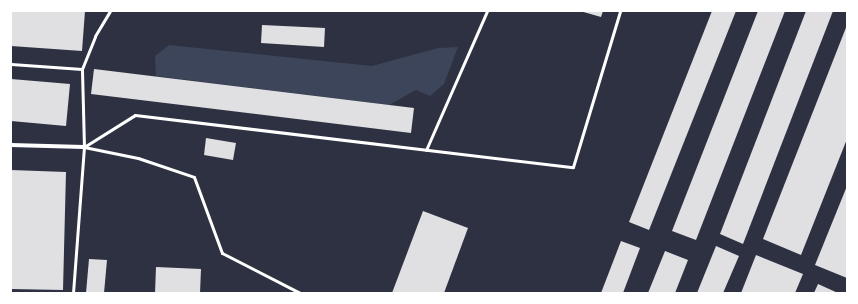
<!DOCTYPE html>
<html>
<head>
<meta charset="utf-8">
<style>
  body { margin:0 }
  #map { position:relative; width:858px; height:304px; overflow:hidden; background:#2d3142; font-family:Lora,serif }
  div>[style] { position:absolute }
  .green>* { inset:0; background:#3c4559 }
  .building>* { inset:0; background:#e0e0e3 }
  .service>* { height:3px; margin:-1.5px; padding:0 1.5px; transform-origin:1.5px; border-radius:1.5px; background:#fff }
  .minor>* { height:4px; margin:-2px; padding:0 2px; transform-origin:2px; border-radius:2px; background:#fff }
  span { translate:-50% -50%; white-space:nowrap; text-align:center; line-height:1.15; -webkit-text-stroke:3px #fff; paint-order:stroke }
  .frame { position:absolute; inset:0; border:12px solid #fff; pointer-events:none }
</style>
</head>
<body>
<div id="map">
  <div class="green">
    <div style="clip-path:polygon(169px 45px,372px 66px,438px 48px,458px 47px,444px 84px,430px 96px,416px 90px,389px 105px,156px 76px,155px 56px)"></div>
  </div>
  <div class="building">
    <div style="clip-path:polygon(11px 11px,85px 11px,82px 51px,11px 46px)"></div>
    <div style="clip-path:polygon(580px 11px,603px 11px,601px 17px)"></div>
    <div style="clip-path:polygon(712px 11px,736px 11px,649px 230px,629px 222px)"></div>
    <div style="clip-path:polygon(758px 11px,785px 11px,696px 240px,672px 231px)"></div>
    <div style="clip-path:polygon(806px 11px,833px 11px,743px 244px,720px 234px)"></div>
    <div style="clip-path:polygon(262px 25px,325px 28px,324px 47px,261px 43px)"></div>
    <div style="clip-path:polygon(847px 25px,847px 139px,801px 255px,763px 239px)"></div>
    <div style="clip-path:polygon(94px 69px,414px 108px,411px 133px,91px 94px)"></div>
    <div style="clip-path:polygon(11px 79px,70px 84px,66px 126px,11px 121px)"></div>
    <div style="clip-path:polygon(206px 138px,236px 143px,233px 160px,204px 155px)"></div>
    <div style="clip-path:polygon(11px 170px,66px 172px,63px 290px,11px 289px)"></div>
    <div style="clip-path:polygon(847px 186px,847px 278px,815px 265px)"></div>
    <div style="clip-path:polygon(423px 211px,468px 228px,444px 293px,392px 293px)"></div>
    <div style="clip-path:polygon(621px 241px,640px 248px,623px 293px,601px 293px)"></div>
    <div style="clip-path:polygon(716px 246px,739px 256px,723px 293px,697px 293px)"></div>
    <div style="clip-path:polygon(665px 251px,688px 260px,675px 293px,648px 293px)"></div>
    <div style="clip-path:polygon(756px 255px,803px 274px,795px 293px,741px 293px)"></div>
    <div style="clip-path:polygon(89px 259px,107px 260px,104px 293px,86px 293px)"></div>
    <div style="clip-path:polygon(156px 267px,201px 269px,200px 293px,155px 293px)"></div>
    <div style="clip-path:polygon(818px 284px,838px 293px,814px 293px)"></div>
  </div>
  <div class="service">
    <div style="left:11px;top:64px;width:71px;rotate:4deg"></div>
    <div style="left:84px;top:147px;width:60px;rotate:-32.1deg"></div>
    <div style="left:135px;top:115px;width:441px;rotate:6.8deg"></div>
    <div style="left:573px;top:167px;width:163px;rotate:-73.2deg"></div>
    <div style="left:84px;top:147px;width:55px;rotate:11.5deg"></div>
    <div style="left:138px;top:158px;width:59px;rotate:18.7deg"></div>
    <div style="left:194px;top:177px;width:81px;rotate:69.8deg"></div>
    <div style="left:222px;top:253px;width:88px;rotate:27.1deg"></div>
    <div style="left:426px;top:150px;width:152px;rotate:-66.3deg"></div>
    <div style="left:73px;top:293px;width:146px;rotate:-85.7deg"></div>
    <div style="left:84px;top:147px;width:78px;rotate:-91.5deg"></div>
    <div style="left:82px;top:69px;width:35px;rotate:-68deg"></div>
    <div style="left:95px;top:36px;width:29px;rotate:-59deg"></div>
  </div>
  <div class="minor">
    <div style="left:11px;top:145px;width:73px;rotate:1.6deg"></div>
  </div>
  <div class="frame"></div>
</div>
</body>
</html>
